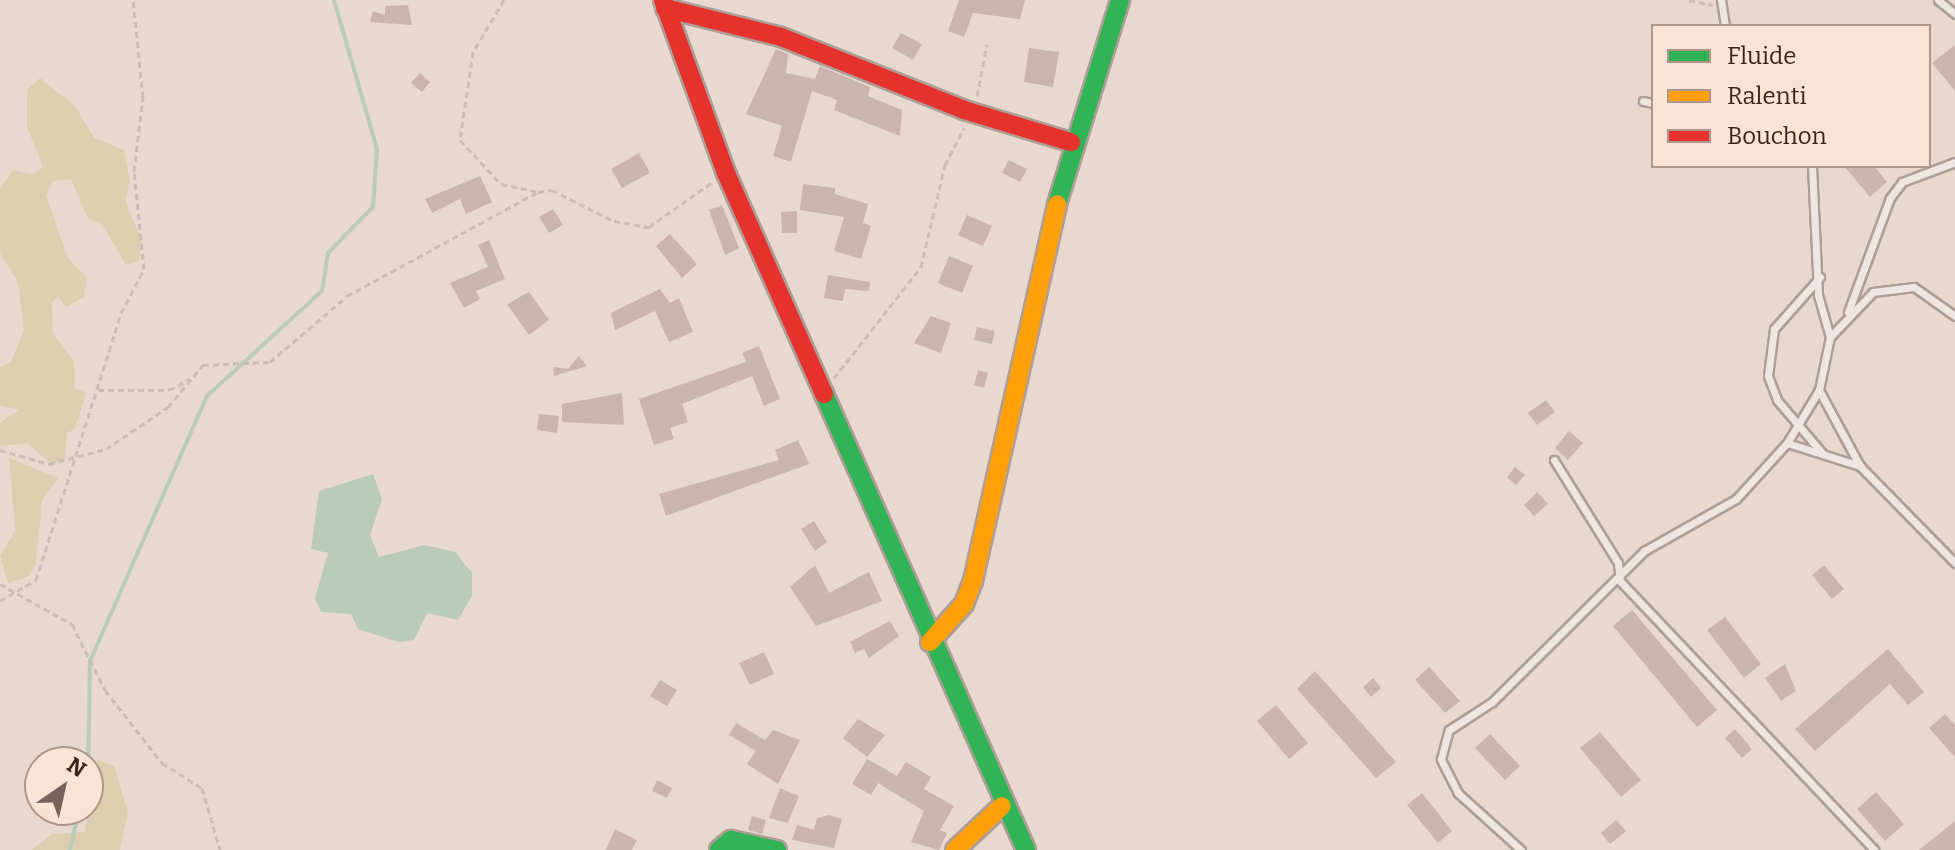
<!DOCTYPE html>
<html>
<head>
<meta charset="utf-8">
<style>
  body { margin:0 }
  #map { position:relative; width:1955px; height:850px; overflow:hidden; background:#e8d8ce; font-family:Bitter,serif }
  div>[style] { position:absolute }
  .green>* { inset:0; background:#dcceaf }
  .water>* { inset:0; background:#bacbba }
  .stream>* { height:4px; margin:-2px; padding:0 2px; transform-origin:2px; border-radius:2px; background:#bacbba }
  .building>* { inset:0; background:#ccb4ae }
  .path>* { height:3px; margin-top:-1.5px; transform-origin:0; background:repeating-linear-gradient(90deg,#c8bdb7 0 6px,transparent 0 10px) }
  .roads { filter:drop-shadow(2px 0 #ad9e97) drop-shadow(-2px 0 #ad9e97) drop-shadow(0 2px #ad9e97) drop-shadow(0 -2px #ad9e97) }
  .lane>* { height:7px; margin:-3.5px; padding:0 3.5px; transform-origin:3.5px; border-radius:3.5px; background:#efe6e1 }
  .fast>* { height:18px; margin:-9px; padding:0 9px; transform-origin:9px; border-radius:9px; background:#30b455 }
  .slow>* { height:18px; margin:-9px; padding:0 9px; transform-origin:9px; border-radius:9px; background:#ff9f0a }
  .jam>* { height:18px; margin:-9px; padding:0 9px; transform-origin:9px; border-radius:9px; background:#e5322d }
  span { translate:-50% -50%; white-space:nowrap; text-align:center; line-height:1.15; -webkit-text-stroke:6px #f9e3d4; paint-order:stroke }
  .legend { position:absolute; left:1651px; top:24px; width:280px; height:144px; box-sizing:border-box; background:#f9e3d4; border:2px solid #ae968b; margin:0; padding:10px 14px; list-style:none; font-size:24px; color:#3d231d }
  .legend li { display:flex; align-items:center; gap:16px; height:40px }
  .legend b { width:40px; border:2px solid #ae968b }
  .north { position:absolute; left:24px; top:746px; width:80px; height:80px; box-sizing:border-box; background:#f9e3d4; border:2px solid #ae968b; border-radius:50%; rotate:34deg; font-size:22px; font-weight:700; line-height:32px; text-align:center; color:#3d231d }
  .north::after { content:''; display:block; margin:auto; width:28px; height:36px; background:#79625b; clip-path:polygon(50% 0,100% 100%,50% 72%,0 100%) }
</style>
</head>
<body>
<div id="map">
  <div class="green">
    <div style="clip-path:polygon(40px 78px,75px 106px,94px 138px,124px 150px,130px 181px,125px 200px,142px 242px,139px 261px,126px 265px,103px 225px,87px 217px,71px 179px,53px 181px,46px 196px,68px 258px,87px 278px,84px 297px,66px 307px,58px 296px,52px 303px,53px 333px,74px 362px,75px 388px,86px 393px,75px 429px,67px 433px,65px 460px,51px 464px,27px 443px,0 446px,0 423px,19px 410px,0 406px,0 367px,11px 362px,24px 330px,18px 282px,0 253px,0 189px,13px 170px,33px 174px,43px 167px,27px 127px,27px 90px)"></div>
    <div style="clip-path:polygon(9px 458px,58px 478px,42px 500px,36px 563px,28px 577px,8px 583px,0 556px,15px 531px)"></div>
    <div style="clip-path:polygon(98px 760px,114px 766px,128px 812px,120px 850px,32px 850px,52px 834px,85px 832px)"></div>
  </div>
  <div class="water">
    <div style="clip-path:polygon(373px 474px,382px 499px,370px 535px,379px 557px,425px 545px,455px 552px,472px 573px,472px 596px,458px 620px,427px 613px,414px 640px,398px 642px,358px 629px,351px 614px,321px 612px,315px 598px,328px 553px,311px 549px,319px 491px)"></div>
  </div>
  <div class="stream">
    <div style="left:88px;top:774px;width:113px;rotate:-89deg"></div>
    <div style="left:90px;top:661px;width:290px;rotate:-66.2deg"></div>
    <div style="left:207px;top:396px;width:156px;rotate:-42.4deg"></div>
    <div style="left:322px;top:291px;width:38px;rotate:-81deg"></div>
    <div style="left:328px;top:253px;width:64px;rotate:-45.6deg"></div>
    <div style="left:373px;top:207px;width:58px;rotate:-86.1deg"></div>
    <div style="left:377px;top:149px;width:155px;rotate:-106.1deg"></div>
    <div style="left:70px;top:850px;width:41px;rotate:-77.3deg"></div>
  </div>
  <div class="building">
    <div style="clip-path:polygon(959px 0,1025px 0,1020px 19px,973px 13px,964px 37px,948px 31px)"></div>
    <div style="clip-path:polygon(408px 5px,412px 25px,370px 22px,373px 11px,385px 15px,385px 6px)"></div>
    <div style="clip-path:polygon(901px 33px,922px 44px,913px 60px,892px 48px)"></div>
    <div style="clip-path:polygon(1955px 45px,1955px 91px,1932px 63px)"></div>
    <div style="clip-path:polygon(1029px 48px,1059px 52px,1053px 87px,1024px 82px)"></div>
    <div style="clip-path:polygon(776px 49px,788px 54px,786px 73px,815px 79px,820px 66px,870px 87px,868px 96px,902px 110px,900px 136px,834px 110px,837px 100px,812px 91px,791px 162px,773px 156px,782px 126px,746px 114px)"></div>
    <div style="clip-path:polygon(420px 73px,430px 82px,422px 92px,411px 83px)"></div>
    <div style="clip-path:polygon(639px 153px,650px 173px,622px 188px,611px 169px)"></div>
    <div style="clip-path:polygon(1009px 160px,1027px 169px,1020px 182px,1002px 173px)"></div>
    <div style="clip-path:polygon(1844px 166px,1874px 166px,1887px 182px,1870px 197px)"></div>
    <div style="clip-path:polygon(480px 176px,492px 202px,466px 214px,460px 199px,432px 213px,425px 199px)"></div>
    <div style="clip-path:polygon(803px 184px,835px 188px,835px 194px,868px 204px,863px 223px,871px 226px,861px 259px,834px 251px,844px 217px,800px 210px)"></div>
    <div style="clip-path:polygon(722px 205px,739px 248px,725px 255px,709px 210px)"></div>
    <div style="clip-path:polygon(553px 209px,563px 225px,549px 233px,539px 217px)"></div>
    <div style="clip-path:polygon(797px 211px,797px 233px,782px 233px,781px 212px)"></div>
    <div style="clip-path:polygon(967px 215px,992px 226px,983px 246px,958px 235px)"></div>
    <div style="clip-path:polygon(670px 234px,697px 264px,682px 278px,656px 246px)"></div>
    <div style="clip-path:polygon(489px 240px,505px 279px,476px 291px,480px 299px,464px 308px,450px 283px,488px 267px,478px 245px)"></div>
    <div style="clip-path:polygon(949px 256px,973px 266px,962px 293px,938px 283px)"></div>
    <div style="clip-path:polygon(828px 275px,870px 282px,869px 291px,845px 289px,843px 301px,824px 298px)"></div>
    <div style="clip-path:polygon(660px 289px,670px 303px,679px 298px,693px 332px,669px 342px,655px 311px,615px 330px,611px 313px)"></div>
    <div style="clip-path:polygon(529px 292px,549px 320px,529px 335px,507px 304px)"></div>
    <div style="clip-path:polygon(931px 316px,951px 323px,941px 353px,914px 343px)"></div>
    <div style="clip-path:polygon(977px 327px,995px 331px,992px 344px,974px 340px)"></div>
    <div style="clip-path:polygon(759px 346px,780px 399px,764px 406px,752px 376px,682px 404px,688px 422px,670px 428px,674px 439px,654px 445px,639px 399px,746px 362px,742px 353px)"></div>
    <div style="clip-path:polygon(579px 356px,587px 366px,554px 376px,553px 367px,568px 369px)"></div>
    <div style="clip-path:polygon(978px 370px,988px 373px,984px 388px,974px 385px)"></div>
    <div style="clip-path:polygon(622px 393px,624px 425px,562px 422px,562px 404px)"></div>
    <div style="clip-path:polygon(1546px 400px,1555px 412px,1537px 425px,1528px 413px)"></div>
    <div style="clip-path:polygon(539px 414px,559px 416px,557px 433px,537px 430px)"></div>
    <div style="clip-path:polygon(1569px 431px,1583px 443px,1568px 460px,1555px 448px)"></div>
    <div style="clip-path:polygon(798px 440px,809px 464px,666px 516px,659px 494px,779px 460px,775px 450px)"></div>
    <div style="clip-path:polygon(1515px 467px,1525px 475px,1516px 485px,1507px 477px)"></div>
    <div style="clip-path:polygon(1537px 492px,1548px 504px,1534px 516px,1524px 505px)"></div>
    <div style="clip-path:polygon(814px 521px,827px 542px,815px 551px,801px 529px)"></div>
    <div style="clip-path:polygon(815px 565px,829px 593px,869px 572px,882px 601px,816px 626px,790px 587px)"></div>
    <div style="clip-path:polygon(1824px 565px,1844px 589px,1832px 599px,1812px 575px)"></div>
    <div style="clip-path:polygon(1632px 610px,1717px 710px,1697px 727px,1613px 626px)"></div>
    <div style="clip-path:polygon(1725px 617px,1761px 664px,1744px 678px,1707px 630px)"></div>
    <div style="clip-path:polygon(890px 621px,899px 636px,869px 658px,864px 649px,855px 653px,850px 642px)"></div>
    <div style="clip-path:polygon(1888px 649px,1924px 692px,1908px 705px,1890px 684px,1815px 751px,1795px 729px)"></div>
    <div style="clip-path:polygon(764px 652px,774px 674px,750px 685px,739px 663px)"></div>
    <div style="clip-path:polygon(1785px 664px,1796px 691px,1781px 701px,1765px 678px)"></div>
    <div style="clip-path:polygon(1429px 667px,1460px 701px,1445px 713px,1415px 680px)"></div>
    <div style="clip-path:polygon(1315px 671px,1396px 762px,1376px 778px,1297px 689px)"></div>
    <div style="clip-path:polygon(1373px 678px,1381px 688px,1371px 697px,1363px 687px)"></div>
    <div style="clip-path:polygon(660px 680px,677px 690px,667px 706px,650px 696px)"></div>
    <div style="clip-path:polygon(1276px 705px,1308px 743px,1289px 759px,1257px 721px)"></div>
    <div style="clip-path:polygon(1945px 714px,1955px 725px,1955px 757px,1929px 728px)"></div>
    <div style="clip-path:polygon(858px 719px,885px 735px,867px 757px,843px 738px)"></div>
    <div style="clip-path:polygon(736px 723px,765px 740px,773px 730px,800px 740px,778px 784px,747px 764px,756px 751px,729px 735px)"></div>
    <div style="clip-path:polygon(1735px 729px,1752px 749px,1742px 758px,1725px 738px)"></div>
    <div style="clip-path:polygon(1600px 732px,1641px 780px,1621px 797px,1580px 748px)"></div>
    <div style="clip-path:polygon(1490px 734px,1520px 766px,1505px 780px,1475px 748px)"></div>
    <div style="clip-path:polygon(867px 759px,897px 776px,906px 762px,931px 777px,924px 789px,954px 806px,940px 830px,947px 833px,939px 850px,911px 842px,924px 811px,878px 783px,871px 795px,852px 784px)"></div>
    <div style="clip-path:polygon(657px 780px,672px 788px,667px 798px,652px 791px)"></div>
    <div style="clip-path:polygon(780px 788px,799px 796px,788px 823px,769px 818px)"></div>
    <div style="clip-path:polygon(1876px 792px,1904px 824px,1885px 841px,1857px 809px)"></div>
    <div style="clip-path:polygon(1422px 793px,1452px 831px,1438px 843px,1407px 805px)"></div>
    <div style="clip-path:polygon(829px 815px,842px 819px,834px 848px,792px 840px,797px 825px,814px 830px,817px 818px)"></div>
    <div style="clip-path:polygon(752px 816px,766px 820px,762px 834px,748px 830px)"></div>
    <div style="clip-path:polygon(1616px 820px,1626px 831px,1610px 844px,1601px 833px)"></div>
    <div style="clip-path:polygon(1955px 821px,1955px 850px,1919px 850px)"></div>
    <div style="clip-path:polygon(615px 829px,637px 840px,632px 850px,606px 850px)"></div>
  </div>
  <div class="path">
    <div style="left:504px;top:0;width:61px;rotate:120.8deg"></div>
    <div style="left:473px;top:52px;width:89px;rotate:98.4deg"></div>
    <div style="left:460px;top:140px;width:60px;rotate:47deg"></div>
    <div style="left:501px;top:184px;width:38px;rotate:12deg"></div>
    <div style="left:1689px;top:0;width:24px;rotate:12deg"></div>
    <div style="left:977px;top:96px;width:53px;rotate:-79.1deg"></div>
    <div style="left:834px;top:378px;width:141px;rotate:-51.9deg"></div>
    <div style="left:921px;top:267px;width:105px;rotate:-76.8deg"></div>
    <div style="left:945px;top:165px;width:42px;rotate:-62.8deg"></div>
    <div style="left:98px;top:390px;width:71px"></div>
    <div style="left:169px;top:390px;width:24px;rotate:-28deg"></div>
    <div style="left:0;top:450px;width:51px;rotate:15.9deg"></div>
    <div style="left:49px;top:464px;width:59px;rotate:-14.7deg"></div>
    <div style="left:106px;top:449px;width:75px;rotate:-34.1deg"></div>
    <div style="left:168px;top:407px;width:55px;rotate:-50.2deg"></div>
    <div style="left:203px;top:365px;width:67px;rotate:-2.6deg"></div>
    <div style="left:270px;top:362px;width:101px;rotate:-40.6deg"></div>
    <div style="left:347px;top:296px;width:217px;rotate:-28.6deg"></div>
    <div style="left:538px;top:192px;width:14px;rotate:-8deg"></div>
    <div style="left:552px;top:190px;width:69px;rotate:26.6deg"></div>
    <div style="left:614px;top:221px;width:36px;rotate:10deg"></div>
    <div style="left:649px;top:227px;width:76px;rotate:-35.4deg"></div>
    <div style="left:0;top:584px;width:82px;rotate:29.1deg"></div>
    <div style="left:72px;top:624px;width:74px;rotate:63.4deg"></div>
    <div style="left:105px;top:690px;width:93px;rotate:52deg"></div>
    <div style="left:162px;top:763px;width:47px;rotate:32deg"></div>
    <div style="left:202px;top:788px;width:65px;rotate:73.8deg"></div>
    <div style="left:0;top:601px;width:42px;rotate:-30.3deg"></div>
    <div style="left:36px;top:580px;width:280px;rotate:-72.3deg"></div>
    <div style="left:121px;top:313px;width:50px;rotate:-62.4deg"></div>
    <div style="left:144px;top:269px;width:99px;rotate:-95.8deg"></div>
    <div style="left:134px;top:171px;width:75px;rotate:-83.1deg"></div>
    <div style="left:143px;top:97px;width:98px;rotate:-95.9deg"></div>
  </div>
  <div class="roads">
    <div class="lane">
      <div style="left:1721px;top:0;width:26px;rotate:81deg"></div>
      <div style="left:1938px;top:0;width:22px;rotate:39deg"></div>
      <div style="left:1643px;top:101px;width:10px;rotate:11deg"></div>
      <div style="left:1812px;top:166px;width:129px;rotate:87.3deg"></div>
      <div style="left:1818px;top:295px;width:44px;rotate:74.1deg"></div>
      <div style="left:1820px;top:277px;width:69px;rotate:131.5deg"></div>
      <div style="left:1774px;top:329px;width:47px;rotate:97.3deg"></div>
      <div style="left:1768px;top:376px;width:26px;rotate:69deg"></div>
      <div style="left:1777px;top:400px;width:71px;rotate:49.6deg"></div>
      <div style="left:1848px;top:312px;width:121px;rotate:-69.8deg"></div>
      <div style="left:1890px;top:198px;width:20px;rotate:-53deg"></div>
      <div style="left:1902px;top:182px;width:57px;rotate:-20.7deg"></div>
      <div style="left:1819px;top:390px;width:86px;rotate:61.7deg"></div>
      <div style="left:1787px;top:443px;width:77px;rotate:17.5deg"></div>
      <div style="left:1860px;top:466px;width:136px;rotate:45.6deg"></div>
      <div style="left:1554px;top:460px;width:121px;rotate:58.1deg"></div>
      <div style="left:1618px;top:563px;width:18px;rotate:84deg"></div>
      <div style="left:1620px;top:581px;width:370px;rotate:46.6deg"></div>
      <div style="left:1521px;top:850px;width:85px;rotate:-137.9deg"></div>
      <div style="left:1458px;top:793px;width:38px;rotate:-117deg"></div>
      <div style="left:1441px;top:759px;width:30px;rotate:-75deg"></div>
      <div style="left:1449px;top:730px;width:51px;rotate:-33.1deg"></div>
      <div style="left:1492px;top:702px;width:214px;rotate:-44.8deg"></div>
      <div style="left:1644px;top:551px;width:106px;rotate:-29.5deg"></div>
      <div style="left:1736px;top:499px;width:76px;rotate:-47.7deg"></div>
      <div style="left:1787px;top:443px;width:62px;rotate:-58.9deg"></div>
      <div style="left:1819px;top:390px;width:54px;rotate:-78.3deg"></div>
      <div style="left:1830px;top:337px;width:62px;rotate:-46.3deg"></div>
      <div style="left:1873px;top:292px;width:41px;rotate:-7deg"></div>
      <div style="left:1914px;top:287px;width:50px;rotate:35.3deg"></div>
    </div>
    <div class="fast">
      <div style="left:1057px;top:204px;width:214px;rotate:-72.8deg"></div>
      <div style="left:824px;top:394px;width:499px;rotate:66.1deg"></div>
      <div style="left:719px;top:850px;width:16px;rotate:-40deg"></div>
      <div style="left:731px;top:840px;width:47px;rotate:12.3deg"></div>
    </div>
    <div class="slow">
      <div style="left:930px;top:642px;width:51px;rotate:-48.2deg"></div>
      <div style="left:964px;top:604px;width:25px;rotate:-69deg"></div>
      <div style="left:973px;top:581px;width:386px;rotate:-77.4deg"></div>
      <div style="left:955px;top:850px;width:64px;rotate:-43.1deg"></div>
    </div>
    <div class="jam">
      <div style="left:663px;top:0;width:184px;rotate:70deg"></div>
      <div style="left:726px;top:173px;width:242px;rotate:66.1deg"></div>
      <div style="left:665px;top:8px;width:120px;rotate:14deg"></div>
      <div style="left:781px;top:37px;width:197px;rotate:21.7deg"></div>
      <div style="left:964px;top:110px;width:112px;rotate:16.7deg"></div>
    </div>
  </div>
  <ul class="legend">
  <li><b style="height:10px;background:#30b455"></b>Fluide</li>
  <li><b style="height:10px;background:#ff9f0a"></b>Ralenti</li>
  <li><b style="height:10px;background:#e5322d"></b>Bouchon</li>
  </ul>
  <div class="north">N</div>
</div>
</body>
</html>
